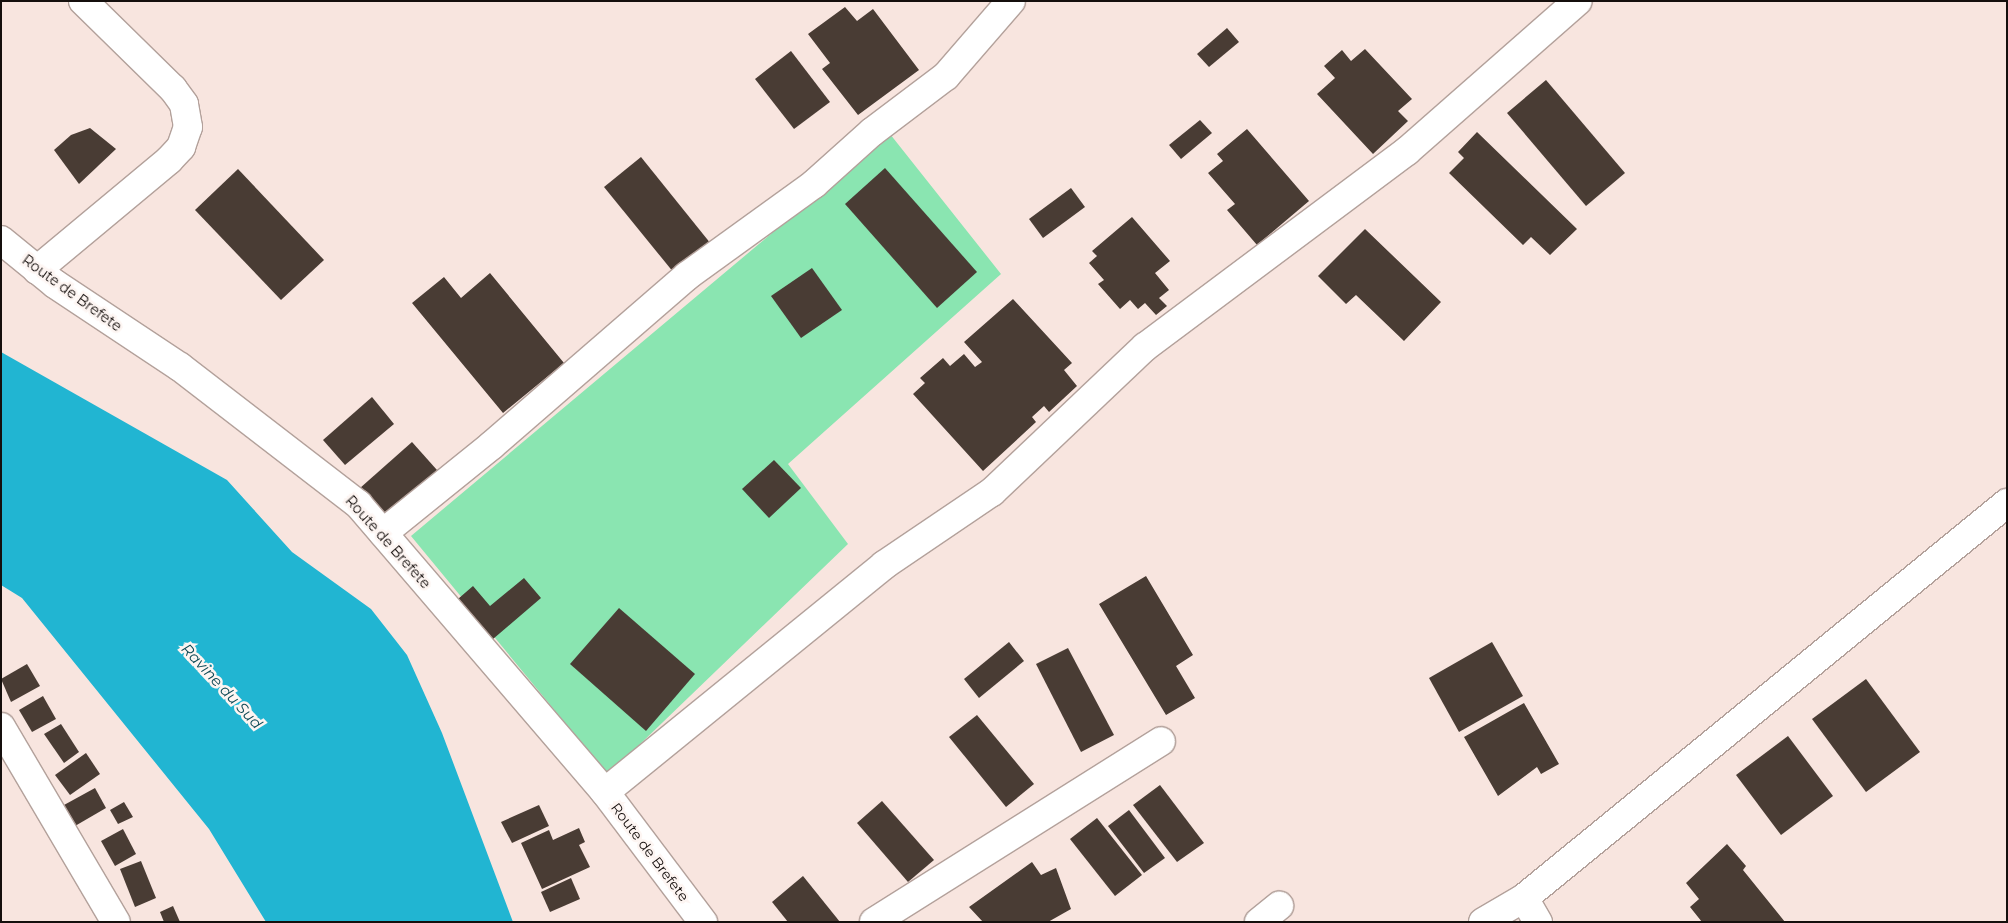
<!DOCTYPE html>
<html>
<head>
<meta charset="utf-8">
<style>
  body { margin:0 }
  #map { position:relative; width:2008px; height:923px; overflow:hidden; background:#f8e5df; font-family:Montserrat,sans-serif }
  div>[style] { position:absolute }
  .green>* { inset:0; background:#8ae5b1 }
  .water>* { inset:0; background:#21b5d2 }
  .building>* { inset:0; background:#493c34 }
  .roads { filter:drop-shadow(1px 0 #b3a19b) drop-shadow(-1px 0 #b3a19b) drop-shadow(0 1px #b3a19b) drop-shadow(0 -1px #b3a19b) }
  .minor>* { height:28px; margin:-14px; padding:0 14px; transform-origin:14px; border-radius:14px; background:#fff }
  span { translate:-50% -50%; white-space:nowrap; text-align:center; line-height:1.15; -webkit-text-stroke:5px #fdf5f2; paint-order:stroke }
  .street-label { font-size:14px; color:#150f0d }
  .water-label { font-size:15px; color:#0e4955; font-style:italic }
  .frame { position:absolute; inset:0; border:2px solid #150f0d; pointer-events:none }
</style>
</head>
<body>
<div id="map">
  <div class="green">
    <div style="clip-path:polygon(890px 134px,1001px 274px,788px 464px,848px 544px,608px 775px,411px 536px)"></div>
  </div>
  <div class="water">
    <div style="clip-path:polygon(1px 352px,227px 480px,292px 552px,371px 609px,407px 655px,442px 733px,513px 922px,266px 922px,209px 829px,22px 598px,1px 585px)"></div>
  </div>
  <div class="building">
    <div style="clip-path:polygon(845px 7px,857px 21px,873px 9px,919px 70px,858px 115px,822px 69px,830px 63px,808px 34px)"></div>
    <div style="clip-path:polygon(1227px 28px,1239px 42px,1209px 67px,1197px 54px)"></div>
    <div style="clip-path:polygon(1365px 49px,1412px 99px,1398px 111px,1408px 121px,1373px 154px,1317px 94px,1335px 78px,1324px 66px,1342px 50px,1351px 61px)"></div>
    <div style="clip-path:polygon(791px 51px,830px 102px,794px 129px,755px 79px)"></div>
    <div style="clip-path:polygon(1546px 80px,1625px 173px,1586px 206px,1507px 113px)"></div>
    <div style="clip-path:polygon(1200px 120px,1212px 133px,1181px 159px,1169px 145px)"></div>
    <div style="clip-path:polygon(90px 128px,116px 149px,79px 184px,54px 150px,71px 135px)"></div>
    <div style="clip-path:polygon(1247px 129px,1309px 201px,1257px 245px,1227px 210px,1235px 204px,1208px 173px,1223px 161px,1217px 154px)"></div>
    <div style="clip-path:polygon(1477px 132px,1577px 229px,1550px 255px,1531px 237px,1523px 245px,1449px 173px,1464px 158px,1458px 152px)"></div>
    <div style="clip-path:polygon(641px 157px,711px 244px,674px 273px,604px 187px)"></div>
    <div style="clip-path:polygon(885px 168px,977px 272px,937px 308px,845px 204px)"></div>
    <div style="clip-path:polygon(238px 169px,324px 260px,281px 300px,195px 210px)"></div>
    <div style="clip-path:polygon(1071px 188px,1085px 207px,1043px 238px,1029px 219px)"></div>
    <div style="clip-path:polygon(1132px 217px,1170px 261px,1155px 273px,1169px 290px,1159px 298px,1167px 306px,1156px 315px,1145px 303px,1138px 309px,1130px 300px,1120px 309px,1098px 284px,1104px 280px,1089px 263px,1097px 256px,1092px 251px)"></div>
    <div style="clip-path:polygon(1365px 229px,1441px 302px,1404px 341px,1356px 295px,1346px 304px,1318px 276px)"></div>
    <div style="clip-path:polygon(812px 268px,842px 310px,801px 338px,771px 296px)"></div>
    <div style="clip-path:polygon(490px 273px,564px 363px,503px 413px,412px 303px,444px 277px,461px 298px)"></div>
    <div style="clip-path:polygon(1013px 299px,1072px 363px,1064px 370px,1077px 386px,1049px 412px,1044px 406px,1032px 417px,1036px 422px,983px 471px,913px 394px,925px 383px,920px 378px,943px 358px,950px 366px,964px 354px,975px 367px,982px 362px,964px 342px)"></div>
    <div style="clip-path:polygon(372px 397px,394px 424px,345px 465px,323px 440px)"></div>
    <div style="clip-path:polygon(412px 442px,445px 479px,385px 533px,351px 496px)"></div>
    <div style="clip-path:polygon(774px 460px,801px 488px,769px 518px,742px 489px)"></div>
    <div style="clip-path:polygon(1146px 576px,1193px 655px,1176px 666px,1195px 698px,1166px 715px,1099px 604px)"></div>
    <div style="clip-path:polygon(524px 578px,541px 598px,486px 645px,451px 605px,473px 586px,490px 606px)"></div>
    <div style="clip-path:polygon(619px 608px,695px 674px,646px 731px,570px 664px)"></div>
    <div style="clip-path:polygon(1009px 642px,1024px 661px,979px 698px,964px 679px)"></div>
    <div style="clip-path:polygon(1492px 642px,1523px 696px,1459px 732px,1429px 678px)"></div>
    <div style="clip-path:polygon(1068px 648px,1114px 735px,1081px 752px,1036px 664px)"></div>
    <div style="clip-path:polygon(27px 664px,40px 686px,11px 702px,1px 679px)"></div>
    <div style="clip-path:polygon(1866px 679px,1920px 752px,1866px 792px,1812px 719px)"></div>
    <div style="clip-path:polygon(43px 696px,56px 719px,32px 732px,19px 710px)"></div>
    <div style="clip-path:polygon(1524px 703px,1559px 764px,1541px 774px,1537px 767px,1498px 796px,1464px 737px)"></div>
    <div style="clip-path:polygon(977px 715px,1034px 784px,1006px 807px,949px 737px)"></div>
    <div style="clip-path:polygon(61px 724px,79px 752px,64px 763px,44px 734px)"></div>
    <div style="clip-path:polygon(1788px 736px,1833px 796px,1781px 835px,1736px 775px)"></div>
    <div style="clip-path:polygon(86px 753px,100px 774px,70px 795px,55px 775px)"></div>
    <div style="clip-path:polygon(1160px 785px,1204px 843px,1177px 862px,1133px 805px)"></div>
    <div style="clip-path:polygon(95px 788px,106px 808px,75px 826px,64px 805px)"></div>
    <div style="clip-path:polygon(882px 801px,934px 860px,908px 882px,857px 823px)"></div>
    <div style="clip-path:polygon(124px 802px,133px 817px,118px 824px,110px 810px)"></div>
    <div style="clip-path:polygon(539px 805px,549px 826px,512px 843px,501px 822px)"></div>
    <div style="clip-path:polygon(1129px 810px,1165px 858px,1144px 873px,1108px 826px)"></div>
    <div style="clip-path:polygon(1097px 818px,1142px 875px,1115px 896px,1070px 839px)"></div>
    <div style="clip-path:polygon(579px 828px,585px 842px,579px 845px,590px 867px,542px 889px,521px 843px,549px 830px,553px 840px)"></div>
    <div style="clip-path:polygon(123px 829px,136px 854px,115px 866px,101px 841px)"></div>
    <div style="clip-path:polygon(1727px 844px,1746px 866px,1743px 870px,1785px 922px,1702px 922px,1690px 907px,1699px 899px,1686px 883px)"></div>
    <div style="clip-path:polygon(141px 861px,156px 898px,135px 907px,120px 869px)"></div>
    <div style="clip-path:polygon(1032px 862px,1041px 875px,1056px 868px,1071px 909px,1048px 922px,983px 922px,969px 907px)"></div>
    <div style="clip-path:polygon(803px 876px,840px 922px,788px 922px,772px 902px)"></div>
    <div style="clip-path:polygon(571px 878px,580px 899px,550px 912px,541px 892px)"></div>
    <div style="clip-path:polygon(173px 906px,180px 922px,164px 922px,160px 912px)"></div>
  </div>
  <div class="roads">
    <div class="minor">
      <div style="left:1px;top:240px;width:70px;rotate:39.2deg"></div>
      <div style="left:55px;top:284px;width:150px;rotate:33.6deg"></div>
      <div style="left:180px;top:367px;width:225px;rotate:37.6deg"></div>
      <div style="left:358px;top:504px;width:379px;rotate:49.4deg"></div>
      <div style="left:605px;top:792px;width:163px;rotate:53deg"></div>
      <div style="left:37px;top:270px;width:172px;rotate:-39.8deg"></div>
      <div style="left:169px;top:160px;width:18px;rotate:-47deg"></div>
      <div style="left:181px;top:147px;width:21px;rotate:-71deg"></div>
      <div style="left:188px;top:127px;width:23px;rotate:-100deg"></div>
      <div style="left:184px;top:104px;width:19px;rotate:-126deg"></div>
      <div style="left:173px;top:89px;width:126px;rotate:-135.6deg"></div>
      <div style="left:383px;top:533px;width:140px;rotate:-38.9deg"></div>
      <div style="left:492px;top:445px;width:258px;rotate:-40.9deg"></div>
      <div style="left:687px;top:276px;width:157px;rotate:-35.9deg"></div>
      <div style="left:814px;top:184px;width:78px;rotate:-41.9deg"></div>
      <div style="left:872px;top:132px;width:93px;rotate:-37.1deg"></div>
      <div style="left:946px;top:76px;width:99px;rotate:-49.1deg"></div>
      <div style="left:1px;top:727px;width:226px;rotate:59.5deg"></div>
      <div style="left:605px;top:792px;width:360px;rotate:-39.1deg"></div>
      <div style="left:884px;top:565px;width:130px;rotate:-34.1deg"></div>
      <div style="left:992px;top:492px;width:211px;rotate:-43.5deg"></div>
      <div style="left:1145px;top:347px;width:327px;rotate:-36.8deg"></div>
      <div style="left:1407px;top:151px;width:227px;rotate:-41.3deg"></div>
      <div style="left:1524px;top:898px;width:28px;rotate:60deg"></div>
      <div style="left:874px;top:922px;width:339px;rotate:-32.2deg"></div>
      <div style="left:1259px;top:922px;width:26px;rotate:-39deg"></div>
      <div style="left:1483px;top:922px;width:48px;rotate:-30.3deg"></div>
      <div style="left:1524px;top:898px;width:624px;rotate:-39.28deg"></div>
    </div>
  </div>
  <div class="street-label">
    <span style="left:72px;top:293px;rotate:36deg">Route de Brefete</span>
    <span style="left:388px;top:542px;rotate:48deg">Route de Brefete</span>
    <span style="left:650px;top:852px;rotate:53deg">Route de Brefete</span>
  </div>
  <div class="water-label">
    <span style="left:222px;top:686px;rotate:47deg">Ravine du Sud</span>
  </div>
  <div class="frame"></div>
</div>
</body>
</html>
